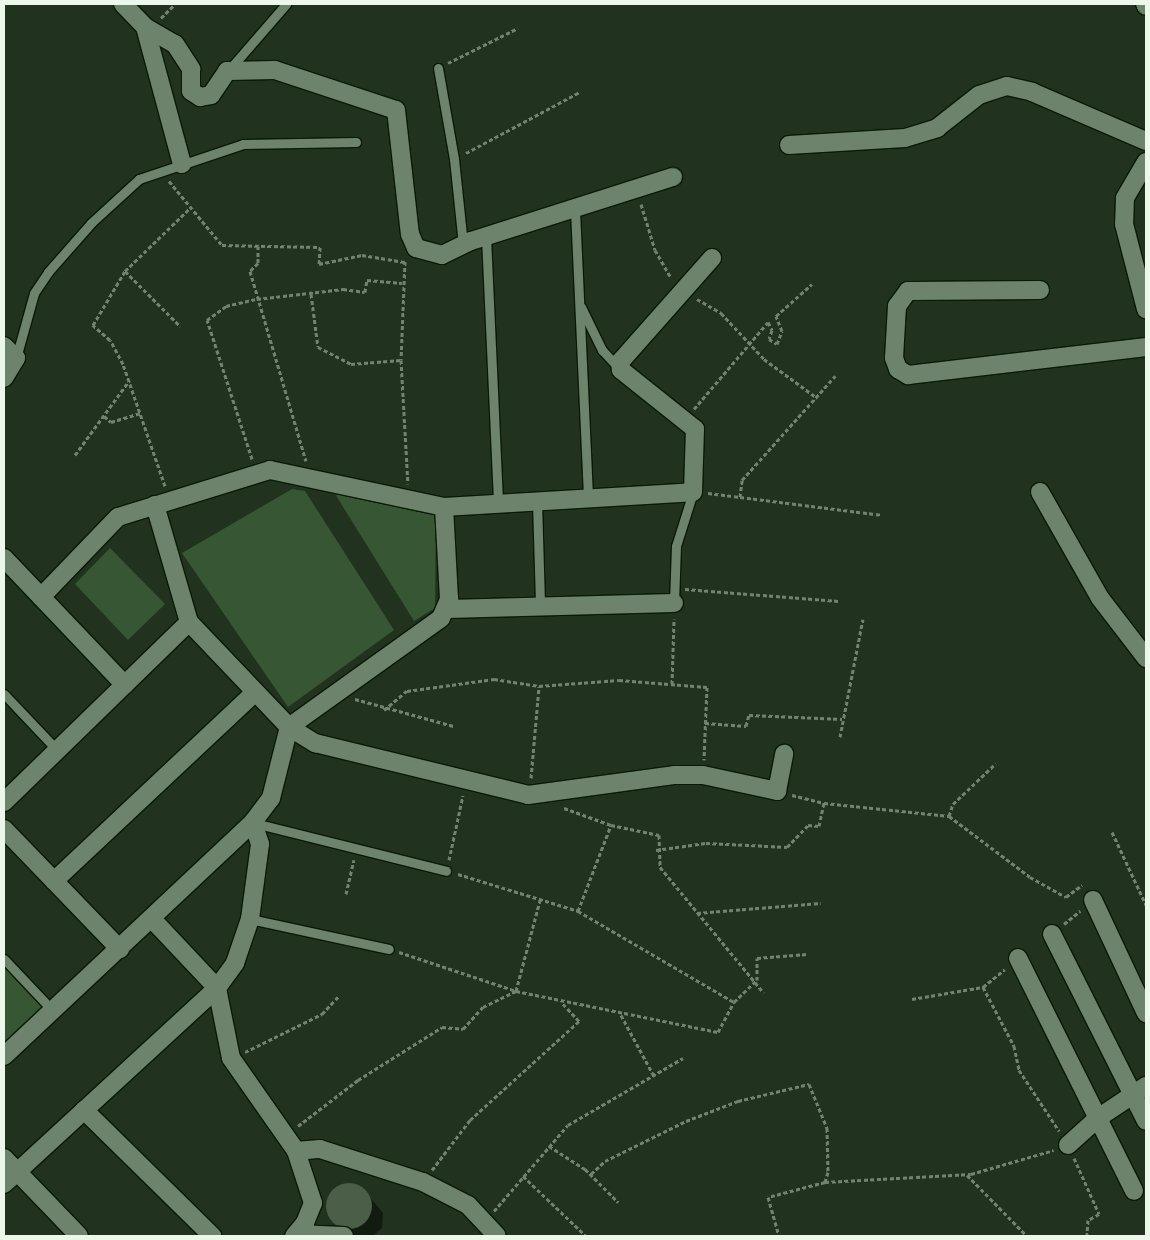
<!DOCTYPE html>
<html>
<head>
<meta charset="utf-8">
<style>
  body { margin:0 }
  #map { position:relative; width:1150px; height:1240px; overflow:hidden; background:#21331e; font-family:Signika,sans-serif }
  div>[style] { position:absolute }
  .green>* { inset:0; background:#375633 }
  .shadow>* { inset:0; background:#0007 }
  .building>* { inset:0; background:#4b5e48 }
  .round { border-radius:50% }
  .path>* { height:3px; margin-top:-1.5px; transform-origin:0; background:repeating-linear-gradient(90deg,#738371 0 4px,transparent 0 6.5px) }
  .roads { filter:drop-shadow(1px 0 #091a07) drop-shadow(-1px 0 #091a07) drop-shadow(0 1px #091a07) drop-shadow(0 -1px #091a07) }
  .service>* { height:9px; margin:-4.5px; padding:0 4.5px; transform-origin:4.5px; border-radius:4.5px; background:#6e836b }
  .minor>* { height:18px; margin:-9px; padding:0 9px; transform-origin:9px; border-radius:9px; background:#6e836b }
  span { translate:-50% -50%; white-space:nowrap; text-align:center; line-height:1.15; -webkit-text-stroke:4.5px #21331e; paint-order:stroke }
  .frame { position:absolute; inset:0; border:5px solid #ecf8ea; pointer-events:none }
</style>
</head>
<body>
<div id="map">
  <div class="green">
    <div style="clip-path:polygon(292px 489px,305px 491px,394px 630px,288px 707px,182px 553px)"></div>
    <div style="clip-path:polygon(335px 494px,436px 510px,435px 608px,414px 621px)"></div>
    <div style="clip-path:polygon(110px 548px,165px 604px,128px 640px,75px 584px)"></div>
    <div style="clip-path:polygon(4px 966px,44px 1008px,4px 1046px)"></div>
  </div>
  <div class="shadow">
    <div style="clip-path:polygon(342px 1186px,363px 1189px,383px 1213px,382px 1228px,373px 1236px,346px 1235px,328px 1214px,327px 1200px)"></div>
  </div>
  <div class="building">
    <div class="round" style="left:326px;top:1183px;width:46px;height:46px"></div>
  </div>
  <div class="path">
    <div style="left:161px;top:18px;width:20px;rotate:-45deg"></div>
    <div style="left:448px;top:63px;width:78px;rotate:-26.6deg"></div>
    <div style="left:466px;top:153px;width:129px;rotate:-28.2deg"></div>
    <div style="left:169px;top:181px;width:83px;rotate:50.4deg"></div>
    <div style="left:222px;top:245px;width:98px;rotate:1.2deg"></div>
    <div style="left:320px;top:247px;width:17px;rotate:93deg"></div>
    <div style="left:319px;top:264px;width:44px;rotate:-11.8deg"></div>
    <div style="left:362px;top:255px;width:43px;rotate:9.5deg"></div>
    <div style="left:641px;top:204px;width:48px;rotate:73.1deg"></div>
    <div style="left:655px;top:250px;width:32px;rotate:60deg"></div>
    <div style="left:258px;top:246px;width:17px;rotate:90deg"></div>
    <div style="left:258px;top:263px;width:11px;rotate:135deg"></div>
    <div style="left:250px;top:271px;width:198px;rotate:73.6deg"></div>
    <div style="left:405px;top:261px;width:99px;rotate:92.3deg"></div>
    <div style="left:401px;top:360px;width:124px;rotate:86.8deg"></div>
    <div style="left:125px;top:271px;width:78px;rotate:45deg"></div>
    <div style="left:311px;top:294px;width:53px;rotate:82.5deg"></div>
    <div style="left:318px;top:347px;width:37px;rotate:27deg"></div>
    <div style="left:351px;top:364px;width:50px;rotate:-4.6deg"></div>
    <div style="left:697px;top:299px;width:28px;rotate:30deg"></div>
    <div style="left:721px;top:313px;width:63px;rotate:46.9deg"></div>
    <div style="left:764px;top:359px;width:66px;rotate:36.3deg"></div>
    <div style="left:694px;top:409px;width:114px;rotate:-49.6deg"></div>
    <div style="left:768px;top:322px;width:9px;rotate:63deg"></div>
    <div style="left:772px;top:330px;width:9px;rotate:108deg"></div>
    <div style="left:769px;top:339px;width:9px;rotate:32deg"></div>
    <div style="left:777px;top:344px;width:14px;rotate:-69deg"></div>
    <div style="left:782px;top:331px;width:16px;rotate:-112deg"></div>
    <div style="left:776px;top:316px;width:48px;rotate:-41.6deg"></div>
    <div style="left:104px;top:416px;width:9px;rotate:41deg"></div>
    <div style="left:111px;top:422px;width:30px;rotate:-17deg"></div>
    <div style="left:75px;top:455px;width:92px;rotate:-53.9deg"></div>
    <div style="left:252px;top:459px;width:146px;rotate:-107.9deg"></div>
    <div style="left:207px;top:320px;width:24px;rotate:-36deg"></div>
    <div style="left:226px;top:306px;width:32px;rotate:-13deg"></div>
    <div style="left:257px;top:299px;width:87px;rotate:-6.6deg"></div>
    <div style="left:343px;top:289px;width:22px;rotate:8deg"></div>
    <div style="left:365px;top:292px;width:12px;rotate:-81deg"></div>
    <div style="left:367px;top:280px;width:35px;rotate:5deg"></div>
    <div style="left:165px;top:486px;width:129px;rotate:-109deg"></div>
    <div style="left:123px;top:364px;width:27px;rotate:-118deg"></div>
    <div style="left:110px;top:340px;width:23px;rotate:-139deg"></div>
    <div style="left:93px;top:325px;width:63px;rotate:-59.3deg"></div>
    <div style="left:125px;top:271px;width:92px;rotate:-44.1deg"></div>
    <div style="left:708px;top:493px;width:174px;rotate:7.2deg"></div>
    <div style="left:740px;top:497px;width:17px;rotate:-83deg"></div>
    <div style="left:742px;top:480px;width:140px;rotate:-48.2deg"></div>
    <div style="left:685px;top:589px;width:154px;rotate:4.5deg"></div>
    <div style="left:672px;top:684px;width:65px;rotate:-88.2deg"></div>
    <div style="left:355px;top:699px;width:103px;rotate:15.3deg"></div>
    <div style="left:384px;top:710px;width:30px;rotate:-40deg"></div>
    <div style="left:407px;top:691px;width:88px;rotate:-7.9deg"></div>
    <div style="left:494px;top:679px;width:46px;rotate:8.8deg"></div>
    <div style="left:539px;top:686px;width:80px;rotate:-4.3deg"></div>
    <div style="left:619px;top:680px;width:88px;rotate:4.5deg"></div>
    <div style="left:707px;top:687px;width:73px;rotate:92.4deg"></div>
    <div style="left:705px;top:723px;width:41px;rotate:4.2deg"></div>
    <div style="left:746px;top:726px;width:11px;rotate:-75deg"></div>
    <div style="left:749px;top:715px;width:93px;rotate:2.5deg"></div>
    <div style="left:840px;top:737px;width:120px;rotate:-79deg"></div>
    <div style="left:531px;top:778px;width:92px;rotate:-85deg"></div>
    <div style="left:792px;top:795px;width:33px;rotate:14deg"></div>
    <div style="left:824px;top:803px;width:126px;rotate:5.9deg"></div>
    <div style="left:949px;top:816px;width:101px;rotate:37deg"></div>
    <div style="left:1030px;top:877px;width:41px;rotate:29.1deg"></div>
    <div style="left:1066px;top:897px;width:20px;rotate:-37deg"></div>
    <div style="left:564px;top:808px;width:50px;rotate:19.9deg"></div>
    <div style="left:611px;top:825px;width:49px;rotate:11.8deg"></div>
    <div style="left:659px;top:835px;width:32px;rotate:88deg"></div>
    <div style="left:660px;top:867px;width:163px;rotate:50.5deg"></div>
    <div style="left:949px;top:816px;width:13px;rotate:-72deg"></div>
    <div style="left:953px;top:804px;width:59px;rotate:-43.6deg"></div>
    <div style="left:1112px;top:832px;width:81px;rotate:65deg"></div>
    <div style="left:656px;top:850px;width:50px;rotate:-8deg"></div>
    <div style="left:706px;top:843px;width:81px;rotate:2.8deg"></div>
    <div style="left:787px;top:847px;width:30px;rotate:-46deg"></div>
    <div style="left:808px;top:825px;width:11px;rotate:5deg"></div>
    <div style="left:819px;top:826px;width:24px;rotate:-78deg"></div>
    <div style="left:449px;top:860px;width:66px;rotate:-77.8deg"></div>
    <div style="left:458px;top:874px;width:126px;rotate:17.1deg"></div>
    <div style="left:578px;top:911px;width:181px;rotate:30.3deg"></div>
    <div style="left:346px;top:894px;width:35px;rotate:-77deg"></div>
    <div style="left:578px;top:911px;width:92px;rotate:-69deg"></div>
    <div style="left:697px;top:913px;width:124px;rotate:-4.6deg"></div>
    <div style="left:1064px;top:924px;width:21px;rotate:-39deg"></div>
    <div style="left:399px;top:952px;width:123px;rotate:18.4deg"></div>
    <div style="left:516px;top:991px;width:206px;rotate:11.5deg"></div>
    <div style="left:718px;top:1032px;width:34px;rotate:-62deg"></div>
    <div style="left:734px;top:1002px;width:32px;rotate:-44deg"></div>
    <div style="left:757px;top:980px;width:22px;rotate:-90deg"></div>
    <div style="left:757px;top:958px;width:51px;rotate:-4.5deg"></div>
    <div style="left:983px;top:987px;width:67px;rotate:62.3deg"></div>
    <div style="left:1014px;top:1046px;width:25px;rotate:78deg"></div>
    <div style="left:1019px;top:1070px;width:73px;rotate:56.7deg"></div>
    <div style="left:912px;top:999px;width:72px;rotate:-9.6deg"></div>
    <div style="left:983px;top:987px;width:28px;rotate:-39deg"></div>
    <div style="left:621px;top:1015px;width:69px;rotate:61.6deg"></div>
    <div style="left:245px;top:1052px;width:86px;rotate:-26.3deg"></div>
    <div style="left:322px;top:1014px;width:26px;rotate:-47deg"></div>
    <div style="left:298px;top:1126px;width:76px;rotate:-37.5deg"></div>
    <div style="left:358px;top:1080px;width:99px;rotate:-32.2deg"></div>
    <div style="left:442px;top:1027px;width:21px;rotate:5deg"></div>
    <div style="left:463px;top:1029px;width:30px;rotate:-48deg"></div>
    <div style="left:483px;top:1007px;width:37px;rotate:-26deg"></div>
    <div style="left:516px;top:991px;width:94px;rotate:-75.2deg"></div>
    <div style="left:549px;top:1146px;width:43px;rotate:32.6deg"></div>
    <div style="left:585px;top:1169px;width:47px;rotate:45deg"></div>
    <div style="left:1074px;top:1158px;width:61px;rotate:65.9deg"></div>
    <div style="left:1099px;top:1214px;width:13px;rotate:151deg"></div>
    <div style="left:1088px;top:1220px;width:16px;rotate:94deg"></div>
    <div style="left:432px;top:1170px;width:63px;rotate:-52.8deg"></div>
    <div style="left:470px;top:1120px;width:147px;rotate:-42.2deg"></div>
    <div style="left:579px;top:1021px;width:25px;rotate:-133deg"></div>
    <div style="left:591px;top:1174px;width:19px;rotate:-43deg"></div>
    <div style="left:605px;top:1161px;width:90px;rotate:-26.3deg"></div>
    <div style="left:686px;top:1121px;width:56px;rotate:-21deg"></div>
    <div style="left:738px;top:1101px;width:73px;rotate:-13.5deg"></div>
    <div style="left:809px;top:1084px;width:48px;rotate:67.8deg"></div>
    <div style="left:827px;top:1128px;width:44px;rotate:88.7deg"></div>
    <div style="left:828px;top:1172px;width:10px;rotate:107deg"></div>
    <div style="left:825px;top:1182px;width:59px;rotate:165.3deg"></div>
    <div style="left:768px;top:1197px;width:41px;rotate:74.2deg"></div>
    <div style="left:967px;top:1175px;width:86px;rotate:45.5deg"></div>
    <div style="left:523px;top:1176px;width:87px;rotate:43.6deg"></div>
    <div style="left:825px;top:1182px;width:146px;rotate:-3.1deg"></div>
    <div style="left:971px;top:1174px;width:86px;rotate:-16.1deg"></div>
    <div style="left:494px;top:1211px;width:113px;rotate:-49.3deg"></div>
    <div style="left:568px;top:1125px;width:133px;rotate:-30.2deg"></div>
  </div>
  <div class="roads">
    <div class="service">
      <div style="left:438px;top:68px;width:92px;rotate:80deg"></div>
      <div style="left:454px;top:159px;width:86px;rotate:84deg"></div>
      <div style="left:228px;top:71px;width:89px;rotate:-49.1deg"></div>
      <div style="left:575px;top:210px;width:289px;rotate:87.4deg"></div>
      <div style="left:486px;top:237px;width:268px;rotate:87.4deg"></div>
      <div style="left:581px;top:307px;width:48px;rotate:64deg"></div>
      <div style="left:602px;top:350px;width:25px;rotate:47deg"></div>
      <div style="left:16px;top:358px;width:67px;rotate:-74.5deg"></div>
      <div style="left:34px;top:293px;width:25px;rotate:-56deg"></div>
      <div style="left:48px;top:272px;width:65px;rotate:-48.7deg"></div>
      <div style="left:91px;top:223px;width:65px;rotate:-42.5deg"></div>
      <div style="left:139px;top:179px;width:110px;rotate:-18.6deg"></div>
      <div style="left:243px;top:144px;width:113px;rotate:-1deg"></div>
      <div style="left:537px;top:502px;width:102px;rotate:88.3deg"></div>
      <div style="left:674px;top:603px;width:57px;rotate:-88deg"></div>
      <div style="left:676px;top:546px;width:57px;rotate:-72.5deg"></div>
      <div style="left:4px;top:694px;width:77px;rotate:46.6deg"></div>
      <div style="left:254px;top:823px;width:198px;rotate:14deg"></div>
      <div style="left:250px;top:919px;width:142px;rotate:12.2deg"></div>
      <div style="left:4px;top:959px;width:71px;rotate:46.7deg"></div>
    </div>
    <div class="minor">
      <div style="left:123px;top:4px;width:32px;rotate:46deg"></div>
      <div style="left:145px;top:27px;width:142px;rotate:74.9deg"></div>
      <div style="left:1145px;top:4px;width:2px;rotate:63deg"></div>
      <div style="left:145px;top:27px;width:34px;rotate:30deg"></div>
      <div style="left:175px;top:44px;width:30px;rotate:57deg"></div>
      <div style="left:191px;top:69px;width:22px;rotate:90deg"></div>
      <div style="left:191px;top:91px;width:11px;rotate:34deg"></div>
      <div style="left:200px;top:97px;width:11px;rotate:-10deg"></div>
      <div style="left:211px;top:95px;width:29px;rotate:-56deg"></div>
      <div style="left:227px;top:71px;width:48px;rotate:-1.2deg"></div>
      <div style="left:275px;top:70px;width:127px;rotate:18.3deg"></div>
      <div style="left:396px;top:110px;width:125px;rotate:83.6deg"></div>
      <div style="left:410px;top:234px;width:15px;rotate:67deg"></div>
      <div style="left:416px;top:248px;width:27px;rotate:15deg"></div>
      <div style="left:442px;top:255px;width:32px;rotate:-26deg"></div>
      <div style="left:471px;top:241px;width:212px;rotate:-17.6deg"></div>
      <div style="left:789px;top:145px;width:116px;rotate:-3.5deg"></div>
      <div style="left:905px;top:138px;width:34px;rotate:-17deg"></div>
      <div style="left:937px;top:128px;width:53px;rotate:-38.2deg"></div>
      <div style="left:979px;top:95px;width:29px;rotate:-18deg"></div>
      <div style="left:1007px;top:86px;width:26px;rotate:13deg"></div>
      <div style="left:1032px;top:92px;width:124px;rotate:23.3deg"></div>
      <div style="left:1146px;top:162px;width:42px;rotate:120.3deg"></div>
      <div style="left:1125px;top:198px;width:26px;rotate:92deg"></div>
      <div style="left:1124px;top:224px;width:88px;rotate:75.5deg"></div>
      <div style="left:1040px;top:290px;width:132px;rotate:179.6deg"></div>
      <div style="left:908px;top:291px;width:19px;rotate:126deg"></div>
      <div style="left:897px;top:306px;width:52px;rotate:93.3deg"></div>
      <div style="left:894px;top:358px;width:12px;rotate:70deg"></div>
      <div style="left:898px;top:369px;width:12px;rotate:31deg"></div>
      <div style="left:908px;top:375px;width:240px;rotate:-6.7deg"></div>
      <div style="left:4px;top:346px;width:17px;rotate:45deg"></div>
      <div style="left:16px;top:358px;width:23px;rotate:121deg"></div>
      <div style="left:1040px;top:492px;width:122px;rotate:60.5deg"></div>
      <div style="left:1100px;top:598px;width:76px;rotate:52.5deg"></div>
      <div style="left:155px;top:505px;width:122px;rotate:73.8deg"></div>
      <div style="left:189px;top:622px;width:145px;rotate:46.4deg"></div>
      <div style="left:289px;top:727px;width:31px;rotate:32deg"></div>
      <div style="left:315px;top:743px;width:219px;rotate:13.7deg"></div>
      <div style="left:528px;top:795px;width:147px;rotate:-7.8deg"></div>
      <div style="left:674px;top:775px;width:29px"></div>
      <div style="left:703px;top:775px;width:76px;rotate:12.2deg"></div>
      <div style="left:777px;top:791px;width:38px;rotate:-79deg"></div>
      <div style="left:4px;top:558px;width:175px;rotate:46.4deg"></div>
      <div style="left:41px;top:597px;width:111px;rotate:-46.1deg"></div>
      <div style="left:118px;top:517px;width:159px;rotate:-17.2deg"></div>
      <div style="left:270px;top:470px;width:178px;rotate:12deg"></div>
      <div style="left:444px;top:507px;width:249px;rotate:-3.4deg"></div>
      <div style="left:693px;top:492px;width:63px;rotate:-88.2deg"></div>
      <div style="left:695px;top:429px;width:95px;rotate:-141.4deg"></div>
      <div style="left:621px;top:370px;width:8px;rotate:-97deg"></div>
      <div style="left:620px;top:362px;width:139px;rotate:-48.5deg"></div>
      <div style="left:447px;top:609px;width:227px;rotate:-1.5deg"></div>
      <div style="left:4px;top:802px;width:258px;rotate:-44.2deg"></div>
      <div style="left:4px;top:829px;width:167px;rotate:46deg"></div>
      <div style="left:54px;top:881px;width:276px;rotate:-43.2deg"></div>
      <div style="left:1093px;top:900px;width:125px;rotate:64.9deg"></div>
      <div style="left:152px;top:919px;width:95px;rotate:46.7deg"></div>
      <div style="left:217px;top:988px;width:71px;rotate:78.7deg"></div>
      <div style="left:231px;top:1058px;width:113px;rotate:55deg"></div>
      <div style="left:296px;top:1151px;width:55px;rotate:71.9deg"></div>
      <div style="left:313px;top:1203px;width:22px;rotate:112deg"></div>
      <div style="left:305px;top:1223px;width:17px;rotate:130deg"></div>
      <div style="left:1052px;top:934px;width:209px;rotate:63.3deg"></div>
      <div style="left:1018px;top:958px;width:260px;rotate:63.5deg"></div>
      <div style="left:4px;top:1056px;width:342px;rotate:-43.2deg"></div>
      <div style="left:253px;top:822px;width:30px;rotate:-53deg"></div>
      <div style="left:271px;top:798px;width:73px;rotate:-75.8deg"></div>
      <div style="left:289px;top:727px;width:187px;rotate:-35.6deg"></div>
      <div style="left:441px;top:618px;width:21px;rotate:-67deg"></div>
      <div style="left:449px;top:599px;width:92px;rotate:-93.1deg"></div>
      <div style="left:84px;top:1110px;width:180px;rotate:44.5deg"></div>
      <div style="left:1068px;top:1145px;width:40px;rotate:-42deg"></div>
      <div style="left:1098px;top:1118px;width:58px;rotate:-33.7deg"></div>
      <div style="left:296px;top:1151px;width:24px;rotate:-5deg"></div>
      <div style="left:320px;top:1149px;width:108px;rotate:17.8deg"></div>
      <div style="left:423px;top:1182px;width:51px;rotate:27.1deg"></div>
      <div style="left:468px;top:1205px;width:42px;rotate:46.9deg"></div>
      <div style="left:4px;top:1158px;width:108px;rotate:46.1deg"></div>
      <div style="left:4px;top:1184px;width:289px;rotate:-42.6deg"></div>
      <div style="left:217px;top:988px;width:31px;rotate:-54deg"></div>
      <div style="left:235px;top:963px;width:46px;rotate:-71.2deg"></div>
      <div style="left:250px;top:919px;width:76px;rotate:-82.4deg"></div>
      <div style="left:260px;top:844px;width:23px;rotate:-108deg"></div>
      <div style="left:296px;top:1234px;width:48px;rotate:2.4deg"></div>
    </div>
  </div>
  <div class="frame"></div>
</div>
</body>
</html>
